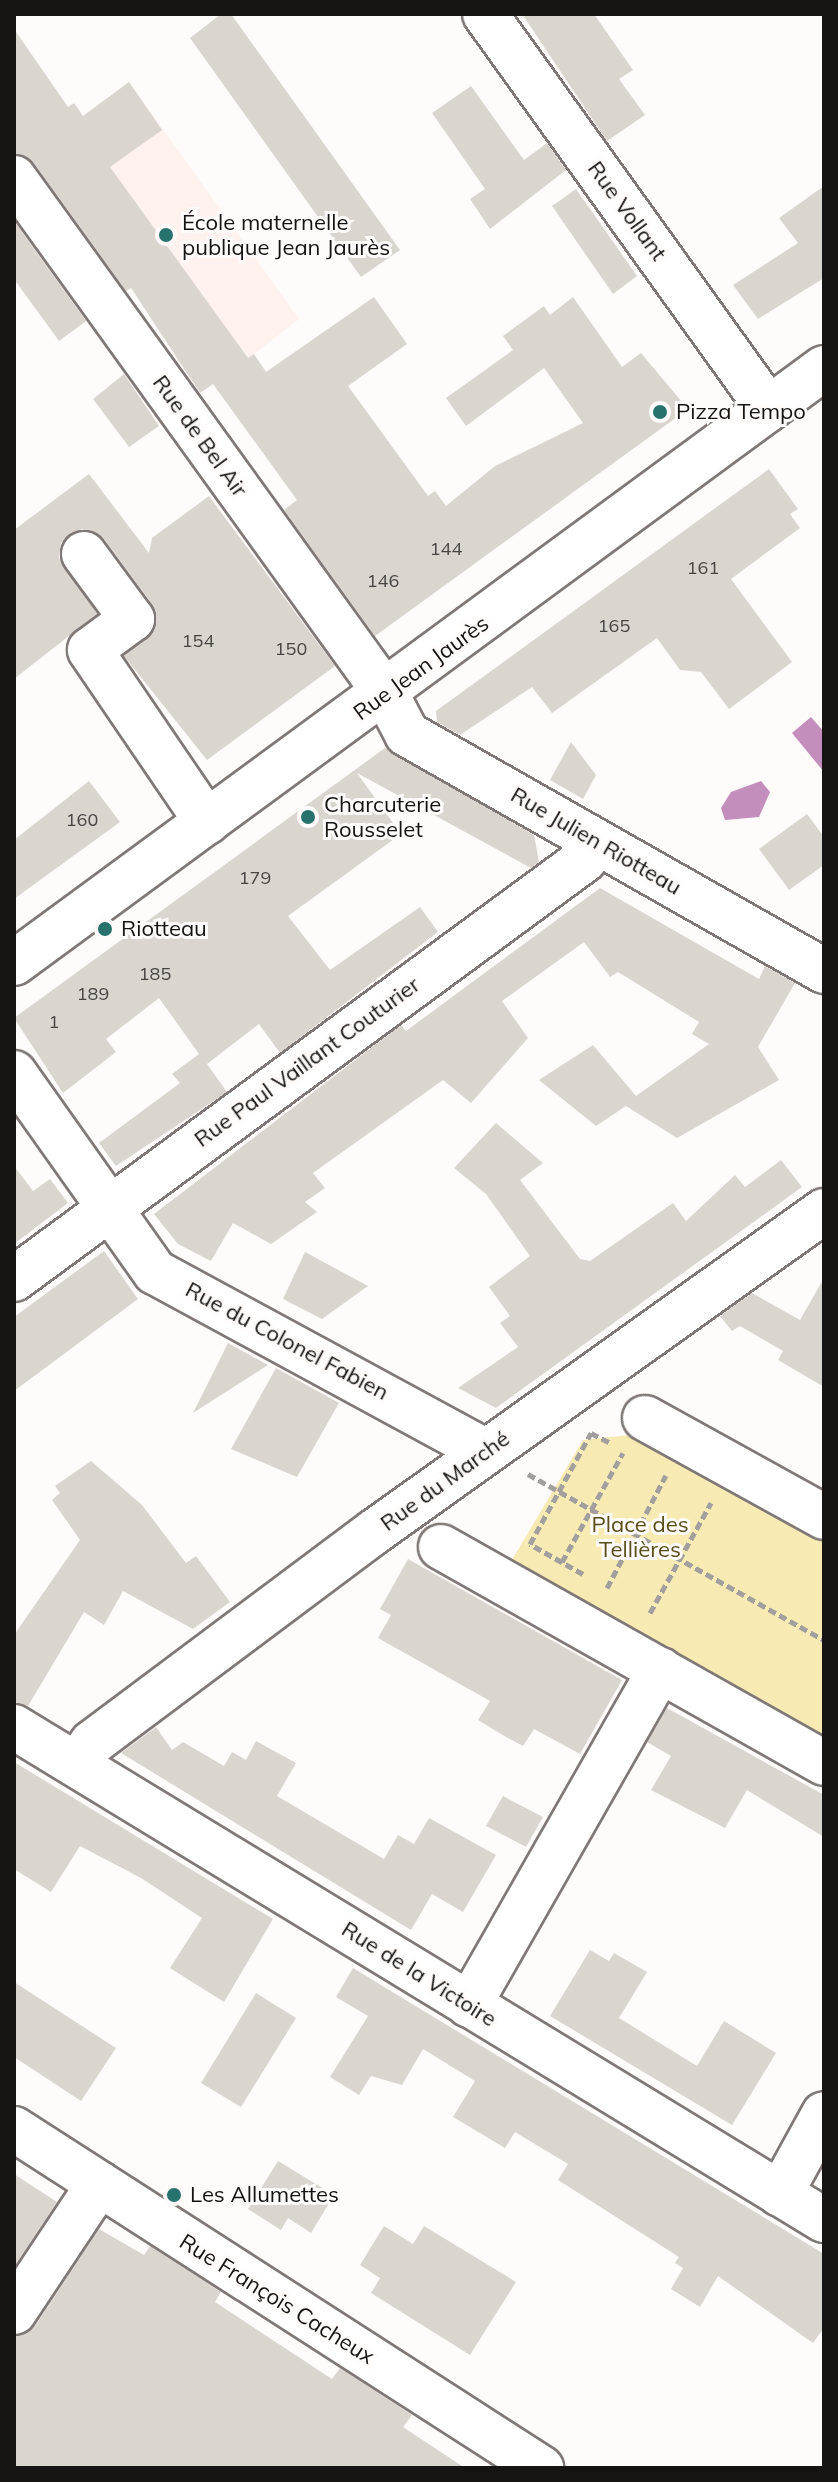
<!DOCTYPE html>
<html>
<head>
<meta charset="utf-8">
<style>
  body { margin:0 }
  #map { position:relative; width:838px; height:2482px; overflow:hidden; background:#fefbfa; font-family:Mulish,sans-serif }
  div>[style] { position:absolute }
  .built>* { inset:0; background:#fff1ed }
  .green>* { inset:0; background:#f7eab2 }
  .water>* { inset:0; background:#c48ebc }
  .building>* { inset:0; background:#dbd5d0 }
  .path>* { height:5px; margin-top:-2.5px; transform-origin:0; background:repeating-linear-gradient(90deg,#a29f9e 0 8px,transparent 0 12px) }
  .roads { filter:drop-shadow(2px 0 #7f7876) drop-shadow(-2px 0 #7f7876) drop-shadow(0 2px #7f7876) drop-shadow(0 -2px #7f7876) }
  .minor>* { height:44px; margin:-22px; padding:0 22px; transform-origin:22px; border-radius:22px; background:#fff }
  .major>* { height:44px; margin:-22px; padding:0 22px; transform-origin:22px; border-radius:22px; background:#fff }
  .dots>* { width:22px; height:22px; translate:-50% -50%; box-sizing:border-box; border:4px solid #fefbfa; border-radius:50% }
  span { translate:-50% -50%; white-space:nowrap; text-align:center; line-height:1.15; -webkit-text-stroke:6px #fefbfa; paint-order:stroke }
  .number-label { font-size:18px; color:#474442 }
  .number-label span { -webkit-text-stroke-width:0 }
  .street-label { font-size:22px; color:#161413 }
  .poi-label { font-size:22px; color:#161413 }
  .left { translate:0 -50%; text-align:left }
  .park-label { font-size:22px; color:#594e1a }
  .frame { position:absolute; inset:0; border:16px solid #161413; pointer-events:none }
</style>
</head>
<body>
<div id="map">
  <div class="built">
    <div style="clip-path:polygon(129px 82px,299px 319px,248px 359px,34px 152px)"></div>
  </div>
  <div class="green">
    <div style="clip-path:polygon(638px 1434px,824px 1541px,824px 1742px,509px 1565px,583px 1440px)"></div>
  </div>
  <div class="water">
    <div style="clip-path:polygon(811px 717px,824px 732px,824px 772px,792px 733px)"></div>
    <div style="clip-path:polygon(761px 781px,770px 792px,759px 817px,725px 820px,721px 808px,731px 792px)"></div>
  </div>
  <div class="building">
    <div style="clip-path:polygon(221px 14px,231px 14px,400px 250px,361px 277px,190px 38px)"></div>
    <div style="clip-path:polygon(522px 14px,594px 14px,633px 70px,619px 79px,645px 115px,607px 141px)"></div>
    <div style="clip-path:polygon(14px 29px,68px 107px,74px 103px,83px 116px,129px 82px,162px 130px,110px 167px,248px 358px,254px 354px,266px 372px,374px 297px,407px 344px,348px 386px,428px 496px,435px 491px,446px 506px,495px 466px,583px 423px,544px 368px,466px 426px,446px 398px,513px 350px,503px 336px,544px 306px,550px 315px,573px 297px,622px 367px,641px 353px,688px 409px,375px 636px,284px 510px,297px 500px,213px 384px,200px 393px,131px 288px,126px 291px,34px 163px,14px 153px)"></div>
    <div style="clip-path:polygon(471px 86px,524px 160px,547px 143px,566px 170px,490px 229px,470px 199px,485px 189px,432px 113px)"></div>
    <div style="clip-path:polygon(824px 186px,824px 278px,758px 319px,733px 285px,798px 243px,779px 218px)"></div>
    <div style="clip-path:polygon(576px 189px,637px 276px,613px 294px,552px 206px)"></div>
    <div style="clip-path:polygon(14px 221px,86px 321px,59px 341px,14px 279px)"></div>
    <div style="clip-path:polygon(124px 374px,159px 426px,129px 447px,93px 399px)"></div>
    <div style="clip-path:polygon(769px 469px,798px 509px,790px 514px,800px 528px,731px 579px,792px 662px,729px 709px,701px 672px,680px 670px,657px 638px,552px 713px,532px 687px,460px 735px,437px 722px,436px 711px)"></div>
    <div style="clip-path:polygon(89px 474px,149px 553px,152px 538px,209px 496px,335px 666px,207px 760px,124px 656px,155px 630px,152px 604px,104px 539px,82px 529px,61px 543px,59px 558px,97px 614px,14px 679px,14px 530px)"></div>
    <div style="clip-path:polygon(571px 742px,596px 775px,583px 799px,550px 780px)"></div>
    <div style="clip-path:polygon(385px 748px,534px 835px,539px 862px,531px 868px,357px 773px,401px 834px,288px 916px,330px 970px,420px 907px,438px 932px,280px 1053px,259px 1024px,207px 1064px,227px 1092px,116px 1166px,99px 1143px,180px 1083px,172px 1074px,199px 1054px,159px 998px,106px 1039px,116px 1052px,63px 1093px,14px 1018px)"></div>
    <div style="clip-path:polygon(89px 781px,120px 822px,14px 899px,14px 840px)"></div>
    <div style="clip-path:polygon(807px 814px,824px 837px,824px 865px,789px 890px,759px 849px)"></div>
    <div style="clip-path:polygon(600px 888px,759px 979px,765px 966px,795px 983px,758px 1047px,779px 1080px,677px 1138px,626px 1106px,596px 1126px,539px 1080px,593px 1045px,636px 1096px,709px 1044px,692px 1034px,699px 1022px,618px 972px,610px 977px,584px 942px,502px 1001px,528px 1038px,471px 1103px,443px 1080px,313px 1173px,325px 1188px,305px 1202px,317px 1212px,271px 1244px,233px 1223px,211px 1261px,178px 1244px,154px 1214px,401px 1025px,406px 1031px)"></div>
    <div style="clip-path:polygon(496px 1123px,543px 1163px,520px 1180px,580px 1259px,590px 1261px,673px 1203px,686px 1221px,735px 1175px,745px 1187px,781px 1160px,802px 1187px,496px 1408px,458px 1388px,518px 1347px,500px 1323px,510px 1316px,489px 1287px,530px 1256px,486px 1194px,454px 1168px)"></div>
    <div style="clip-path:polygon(14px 1166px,33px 1191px,50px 1179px,68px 1203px,14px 1244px)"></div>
    <div style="clip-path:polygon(104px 1251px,138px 1299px,14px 1391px,14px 1317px)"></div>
    <div style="clip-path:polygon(305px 1252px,368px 1286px,322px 1319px,283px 1299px)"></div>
    <div style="clip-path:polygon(824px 1278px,824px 1387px,778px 1360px,783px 1351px,740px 1326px,732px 1331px,720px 1316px,752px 1293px,800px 1320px)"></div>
    <div style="clip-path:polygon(228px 1343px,268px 1365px,193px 1413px)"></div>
    <div style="clip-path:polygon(276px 1368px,339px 1403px,297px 1477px,231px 1449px)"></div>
    <div style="clip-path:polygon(91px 1461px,142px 1505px,186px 1563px,196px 1556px,230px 1602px,193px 1629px,123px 1591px,104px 1625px,84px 1612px,28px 1706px,14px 1702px,14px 1635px,80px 1540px,52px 1500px,60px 1493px,55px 1486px)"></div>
    <div style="clip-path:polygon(408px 1559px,622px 1680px,580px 1754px,534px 1729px,523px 1746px,506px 1737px,478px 1720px,490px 1701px,378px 1638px,391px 1615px,380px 1609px)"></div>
    <div style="clip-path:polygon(667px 1708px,824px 1795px,824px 1837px,747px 1790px,725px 1828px,651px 1790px,671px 1756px,647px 1742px)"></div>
    <div style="clip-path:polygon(156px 1727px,172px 1750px,183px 1742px,224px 1766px,232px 1752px,246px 1760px,256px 1741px,296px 1763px,277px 1796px,384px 1859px,398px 1835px,414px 1844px,429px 1818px,496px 1855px,463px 1912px,432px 1894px,411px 1930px,121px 1753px)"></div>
    <div style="clip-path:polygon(14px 1762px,273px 1919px,224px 2002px,170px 1968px,202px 1918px,141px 1878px,80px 1846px,51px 1892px,14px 1869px)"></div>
    <div style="clip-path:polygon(503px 1796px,543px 1817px,526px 1847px,486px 1826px)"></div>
    <div style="clip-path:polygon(590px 1950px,609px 1961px,614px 1953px,647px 1972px,619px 2018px,697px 2066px,724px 2021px,776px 2053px,732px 2125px,550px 2016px)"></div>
    <div style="clip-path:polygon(353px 1968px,824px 2254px,824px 2328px,813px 2343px,718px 2276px,700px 2307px,671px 2289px,683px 2268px,675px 2263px,679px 2257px,558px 2180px,568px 2164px,515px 2132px,505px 2148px,453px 2117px,475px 2081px,423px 2049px,402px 2085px,371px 2076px,359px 2095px,330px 2077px,368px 2016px,336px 1997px)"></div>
    <div style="clip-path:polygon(14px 1982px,116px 2048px,81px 2101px,14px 2057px)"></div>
    <div style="clip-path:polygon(256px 1993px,296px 2018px,241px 2107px,201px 2083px)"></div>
    <div style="clip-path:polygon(278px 2161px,334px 2195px,311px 2233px,288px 2218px,281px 2230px,248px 2209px)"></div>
    <div style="clip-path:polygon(14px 2174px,57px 2202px,14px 2267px)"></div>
    <div style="clip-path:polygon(384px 2226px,413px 2244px,424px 2226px,516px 2282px,470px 2355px,371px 2293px,380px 2278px,360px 2265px)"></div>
    <div style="clip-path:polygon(99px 2229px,144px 2255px,150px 2246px,221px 2292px,215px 2302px,332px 2379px,340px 2368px,412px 2415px,403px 2427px,465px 2468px,14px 2468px,14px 2337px,35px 2326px)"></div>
  </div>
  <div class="path">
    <div style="left:528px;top:1474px;width:339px;rotate:29.3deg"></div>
    <div style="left:562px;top:1562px;width:125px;rotate:-60.8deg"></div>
    <div style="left:583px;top:1574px;width:61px;rotate:-150.5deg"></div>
    <div style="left:530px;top:1544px;width:127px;rotate:-61.2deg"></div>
    <div style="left:591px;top:1433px;width:22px;rotate:27deg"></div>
    <div style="left:607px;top:1588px;width:127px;rotate:-62.4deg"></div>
    <div style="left:650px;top:1613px;width:126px;rotate:-61deg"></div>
  </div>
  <div class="roads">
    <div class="minor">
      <div style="left:485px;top:14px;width:486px;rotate:54.3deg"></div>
      <div style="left:14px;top:178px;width:636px;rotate:54.21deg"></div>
      <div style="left:386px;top:694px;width:45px;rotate:62.3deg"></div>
      <div style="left:407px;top:734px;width:480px;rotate:29.6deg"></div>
      <div style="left:84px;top:554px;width:81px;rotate:53.6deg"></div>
      <div style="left:132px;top:619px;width:52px;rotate:143.6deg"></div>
      <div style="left:90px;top:650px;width:208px;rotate:55.8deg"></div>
      <div style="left:14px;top:1073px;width:244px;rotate:54.7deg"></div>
      <div style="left:155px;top:1272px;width:375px;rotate:28.5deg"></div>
      <div style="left:14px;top:1279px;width:707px;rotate:-36.32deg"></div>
      <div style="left:584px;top:860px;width:22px;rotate:-54deg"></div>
      <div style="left:645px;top:1418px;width:205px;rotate:28.9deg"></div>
      <div style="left:441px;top:1547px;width:440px;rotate:29.4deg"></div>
      <div style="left:14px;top:1727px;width:948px;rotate:31.33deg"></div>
      <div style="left:78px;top:1763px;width:24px;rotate:-55deg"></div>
      <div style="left:92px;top:1743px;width:352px;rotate:-36.8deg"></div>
      <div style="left:374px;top:1532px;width:553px;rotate:-35.5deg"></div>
      <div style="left:469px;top:2005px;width:386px;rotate:-60.3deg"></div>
      <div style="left:14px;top:2129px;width:627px;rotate:32.75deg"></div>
      <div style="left:780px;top:2194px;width:91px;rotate:-61.2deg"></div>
      <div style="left:14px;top:2312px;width:154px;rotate:-56.4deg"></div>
    </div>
    <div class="major">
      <div style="left:14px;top:963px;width:1005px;rotate:-36.3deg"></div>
    </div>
  </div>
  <div class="dots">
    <div style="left:166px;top:235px;background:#28726e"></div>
    <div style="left:660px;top:412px;background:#28726e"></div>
    <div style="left:308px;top:817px;background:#28726e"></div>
    <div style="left:105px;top:929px;background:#28726e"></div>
    <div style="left:174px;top:2195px;background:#28726e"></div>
  </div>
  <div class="number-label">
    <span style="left:446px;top:549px">144</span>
    <span style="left:703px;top:568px">161</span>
    <span style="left:383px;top:581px">146</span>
    <span style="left:614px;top:626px">165</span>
    <span style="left:198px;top:641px">154</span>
    <span style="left:291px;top:649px">150</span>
    <span style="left:82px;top:820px">160</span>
    <span style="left:255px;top:878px">179</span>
    <span style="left:155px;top:974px">185</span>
    <span style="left:93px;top:994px">189</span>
    <span style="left:54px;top:1022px">1</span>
  </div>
  <div class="street-label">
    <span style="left:627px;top:211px;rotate:54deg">Rue Vollant</span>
    <span style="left:200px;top:436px;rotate:54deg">Rue de Bel Air</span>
    <span style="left:421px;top:668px;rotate:-36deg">Rue Jean Jaurès</span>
    <span style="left:596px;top:841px;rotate:30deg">Rue Julien Riotteau</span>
    <span style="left:307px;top:1062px;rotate:-36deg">Rue Paul Vaillant Couturier</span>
    <span style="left:287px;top:1341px;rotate:28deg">Rue du Colonel Fabien</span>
    <span style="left:445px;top:1481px;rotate:-36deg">Rue du Marché</span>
    <span style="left:419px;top:1974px;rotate:32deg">Rue de la Victoire</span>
    <span style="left:277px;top:2299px;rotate:32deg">Rue François Cacheux</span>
  </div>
  <div class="poi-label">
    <span class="left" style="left:182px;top:235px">École maternelle<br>publique Jean Jaurès</span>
    <span class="left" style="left:676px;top:412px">Pizza Tempo</span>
    <span class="left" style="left:324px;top:817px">Charcuterie<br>Rousselet</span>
    <span class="left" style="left:121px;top:929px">Riotteau</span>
    <span class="left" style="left:190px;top:2195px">Les Allumettes</span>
  </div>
  <div class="park-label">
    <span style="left:640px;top:1537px">Place des<br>Tellières</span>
  </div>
  <div class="frame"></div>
</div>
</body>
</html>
